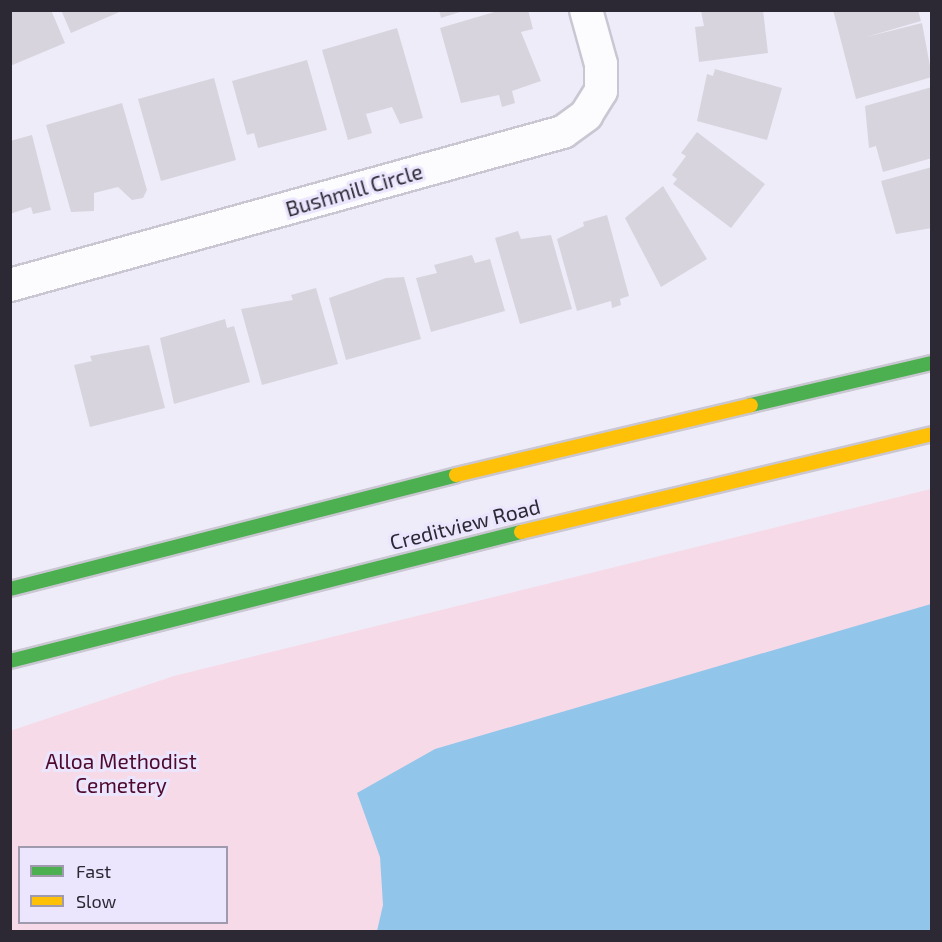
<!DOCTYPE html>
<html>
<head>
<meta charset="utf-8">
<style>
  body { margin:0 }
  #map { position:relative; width:942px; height:942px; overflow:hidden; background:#eeecf8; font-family:"Exo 2",sans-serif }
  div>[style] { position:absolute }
  .green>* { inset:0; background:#f6dae8 }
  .water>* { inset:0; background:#91c6ea }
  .building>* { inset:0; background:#d8d4de }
  .roads { filter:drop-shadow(2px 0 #cac7d3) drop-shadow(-2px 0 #cac7d3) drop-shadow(0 2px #cac7d3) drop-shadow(0 -2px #cac7d3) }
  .street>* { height:32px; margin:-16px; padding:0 16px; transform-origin:16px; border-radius:16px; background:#fcfcfe }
  .fast>* { height:14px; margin:-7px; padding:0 7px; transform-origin:7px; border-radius:7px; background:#4caf50 }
  .slow>* { height:14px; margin:-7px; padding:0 7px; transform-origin:7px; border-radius:7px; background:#ffc107 }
  span { translate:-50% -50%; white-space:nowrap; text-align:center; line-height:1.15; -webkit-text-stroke:6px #ebe6fe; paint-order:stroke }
  .street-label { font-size:21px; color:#2c2934 }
  .park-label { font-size:21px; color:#4f092c }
  .frame { position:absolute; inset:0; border:12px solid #2c2934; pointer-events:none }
  .legend { position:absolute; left:18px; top:846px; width:210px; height:78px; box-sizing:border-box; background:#ebe6fe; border:2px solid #9f9aad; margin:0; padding:8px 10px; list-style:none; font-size:18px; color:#2c2934 }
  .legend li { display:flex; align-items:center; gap:12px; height:30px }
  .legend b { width:30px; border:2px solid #9f9aad }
</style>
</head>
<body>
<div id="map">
  <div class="green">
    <div style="clip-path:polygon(evenodd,931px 489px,931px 931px,11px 931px,10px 731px,174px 676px,931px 489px,20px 848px,226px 848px,226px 922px,20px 922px,20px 848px)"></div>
  </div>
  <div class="water">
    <div style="clip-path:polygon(931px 604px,931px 931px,377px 931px,383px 905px,380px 857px,357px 793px,435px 749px)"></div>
  </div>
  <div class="building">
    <div style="clip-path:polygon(10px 10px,51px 10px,65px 43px,10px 66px)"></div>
    <div style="clip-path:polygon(61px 10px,124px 10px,71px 33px)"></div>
    <div style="clip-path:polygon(439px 10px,463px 10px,463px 11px,441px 18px)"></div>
    <div style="clip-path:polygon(501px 10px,528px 10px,533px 29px,521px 32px,541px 81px,512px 91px,515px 103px,502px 107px,499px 95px,461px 103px,440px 28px)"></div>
    <div style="clip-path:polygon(763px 10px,768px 53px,699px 62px,695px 27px,704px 26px,701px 11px)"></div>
    <div style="clip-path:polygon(833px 10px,918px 10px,921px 21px,866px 37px,922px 23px,932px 77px,856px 99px)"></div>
    <div style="clip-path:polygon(397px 28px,423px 118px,400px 124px,392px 107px,366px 114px,372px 133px,348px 140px,322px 50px)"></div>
    <div style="clip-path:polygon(307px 60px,327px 130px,258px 148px,254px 133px,247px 135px,232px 81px)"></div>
    <div style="clip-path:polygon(715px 69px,782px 88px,767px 140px,697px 121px,707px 74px,713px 76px)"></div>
    <div style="clip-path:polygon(214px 78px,236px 160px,161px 181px,138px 99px)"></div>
    <div style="clip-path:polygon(932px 87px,932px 158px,883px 172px,876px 146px,869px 148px,865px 106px)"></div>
    <div style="clip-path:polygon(122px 103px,147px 190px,143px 198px,132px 200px,118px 187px,94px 193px,94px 211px,71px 212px,46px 125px)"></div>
    <div style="clip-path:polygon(697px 132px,765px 184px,731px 228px,673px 184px,677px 179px,672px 175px,686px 156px,681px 153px)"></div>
    <div style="clip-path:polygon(32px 135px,51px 210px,33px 214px,31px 207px,10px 214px,10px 141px)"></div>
    <div style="clip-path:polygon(932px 167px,932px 228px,896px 234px,881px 181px)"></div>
    <div style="clip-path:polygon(663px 186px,707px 259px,661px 287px,625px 218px)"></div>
    <div style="clip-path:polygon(607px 215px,629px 296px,620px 299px,621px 305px,612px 308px,611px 301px,577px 311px,557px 239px,584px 226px,583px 222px)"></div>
    <div style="clip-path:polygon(518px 231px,521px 239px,551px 235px,572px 309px,520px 324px,495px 238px)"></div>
    <div style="clip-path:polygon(472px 255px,475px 263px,490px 259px,505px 311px,431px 332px,416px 278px,437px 273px,434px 265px)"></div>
    <div style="clip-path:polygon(404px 277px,421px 339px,346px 360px,329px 298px,386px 278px)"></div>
    <div style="clip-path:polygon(316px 288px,338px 364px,262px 385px,241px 309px,293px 300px,291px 295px)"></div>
    <div style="clip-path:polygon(225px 319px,227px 328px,234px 326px,250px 382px,174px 404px,160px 338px)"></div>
    <div style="clip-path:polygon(149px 345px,165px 408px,90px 427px,74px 365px,92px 361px,90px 356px)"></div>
  </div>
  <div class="roads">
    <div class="street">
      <div style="left:10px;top:285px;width:574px;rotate:-15.47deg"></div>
      <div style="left:563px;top:132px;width:29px;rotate:-36deg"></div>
      <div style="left:586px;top:115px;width:28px;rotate:-58deg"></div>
      <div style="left:601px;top:91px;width:27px;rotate:-90deg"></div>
      <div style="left:601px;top:64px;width:56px;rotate:-105.5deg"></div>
    </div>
    <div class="fast">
      <div style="left:751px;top:405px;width:186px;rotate:-13.1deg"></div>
      <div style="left:10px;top:589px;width:460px;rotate:-14.3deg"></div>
      <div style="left:10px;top:661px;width:527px;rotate:-14.17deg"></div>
    </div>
    <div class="slow">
      <div style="left:456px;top:475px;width:303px;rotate:-13.3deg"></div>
      <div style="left:521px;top:532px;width:423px;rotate:-13.4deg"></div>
    </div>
  </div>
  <div class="street-label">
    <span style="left:354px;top:190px;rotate:-16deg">Bushmill Circle</span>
    <span style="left:465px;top:524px;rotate:-14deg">Creditview Road</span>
  </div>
  <div class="park-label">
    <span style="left:121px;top:773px">Alloa Methodist<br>Cemetery</span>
  </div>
  <div class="frame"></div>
  <ul class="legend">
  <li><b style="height:8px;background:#4caf50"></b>Fast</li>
  <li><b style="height:8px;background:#ffc107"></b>Slow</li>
  </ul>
</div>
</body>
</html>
